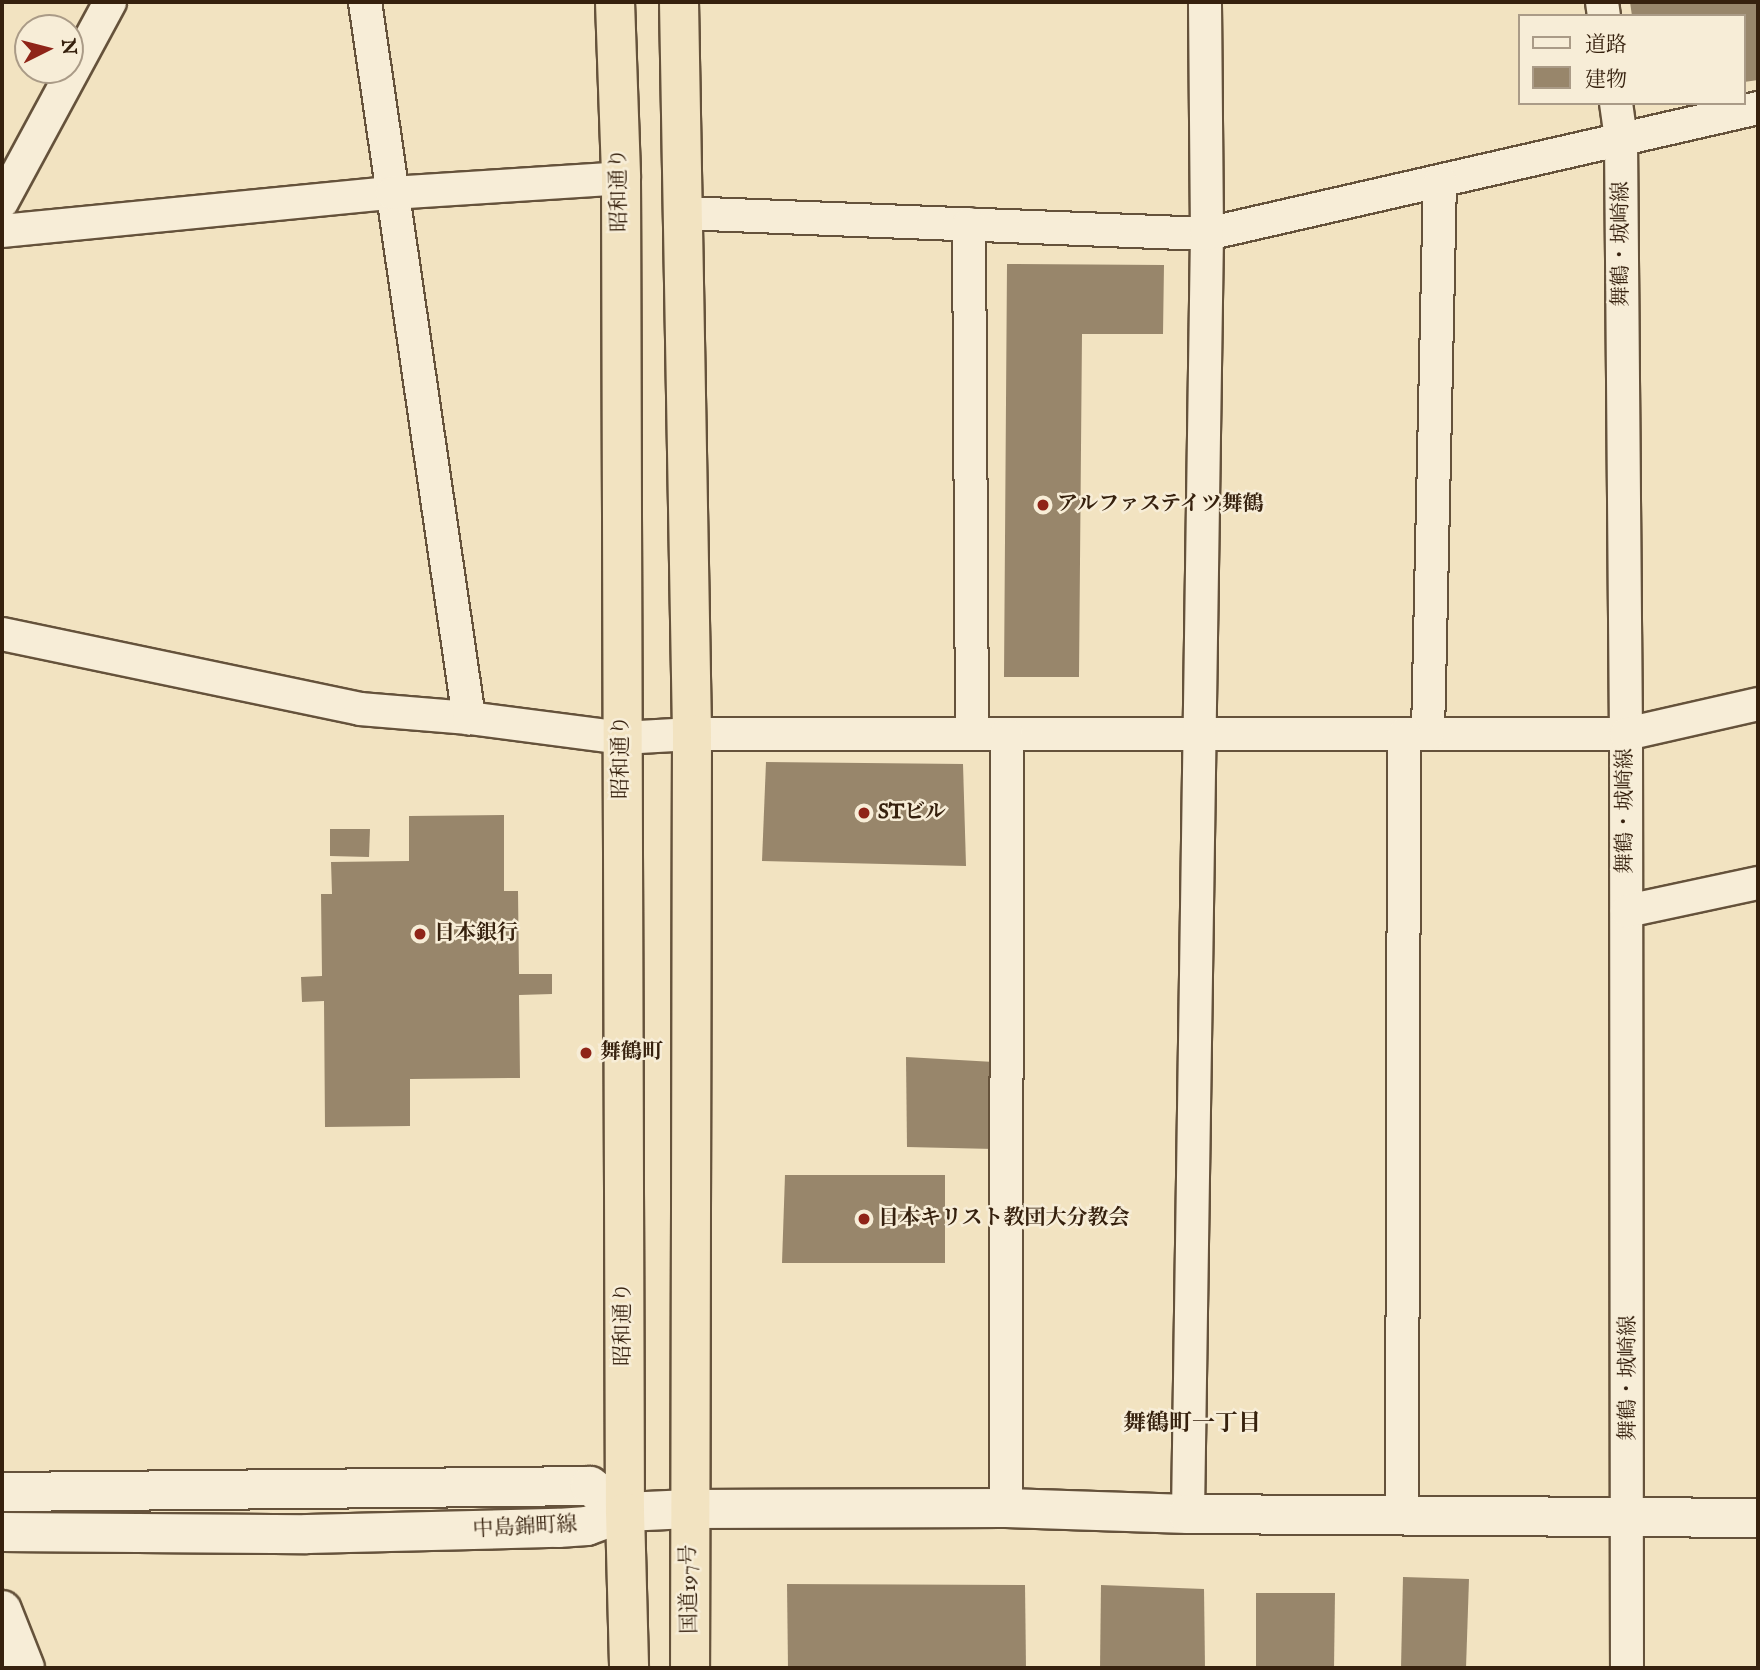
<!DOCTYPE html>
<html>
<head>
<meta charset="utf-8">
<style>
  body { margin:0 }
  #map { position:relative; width:1760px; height:1670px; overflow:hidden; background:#f2e3c1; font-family:"IM FELL English","Noto Serif JP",serif }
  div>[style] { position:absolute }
  .building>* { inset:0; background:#98866b }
  .roads { filter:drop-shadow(2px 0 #65523b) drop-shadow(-2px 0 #65523b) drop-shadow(0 2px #65523b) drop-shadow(0 -2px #65523b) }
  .street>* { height:32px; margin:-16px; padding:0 16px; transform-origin:16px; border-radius:16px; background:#f7edd7 }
  .secondary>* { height:38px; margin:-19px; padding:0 19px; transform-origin:19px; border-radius:19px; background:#f7edd7 }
  .highway>* { height:38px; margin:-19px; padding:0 19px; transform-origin:19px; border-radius:19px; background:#f2e3c1 }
  .dots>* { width:19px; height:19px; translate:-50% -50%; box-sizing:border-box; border:4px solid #f7edd7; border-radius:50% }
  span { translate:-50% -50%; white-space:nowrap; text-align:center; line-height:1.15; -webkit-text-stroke:5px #f7edd7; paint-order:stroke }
  .street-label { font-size:21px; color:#36210e }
  .poi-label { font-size:21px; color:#36210e; font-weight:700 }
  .left { translate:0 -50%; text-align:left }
  .neighbourhood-label { font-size:23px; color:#36210e; font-weight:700 }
  .frame { position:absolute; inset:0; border:4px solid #36210e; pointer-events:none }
  .legend { position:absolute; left:1518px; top:14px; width:228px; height:91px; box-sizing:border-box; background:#f7edd7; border:2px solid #aa9b87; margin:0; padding:9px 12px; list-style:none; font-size:21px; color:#36210e }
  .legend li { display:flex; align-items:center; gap:14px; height:35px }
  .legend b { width:35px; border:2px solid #aa9b87 }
  .north { position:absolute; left:14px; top:14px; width:70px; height:70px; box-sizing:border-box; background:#f7edd7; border:2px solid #aa9b87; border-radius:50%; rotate:84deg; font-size:19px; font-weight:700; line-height:28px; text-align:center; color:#36210e }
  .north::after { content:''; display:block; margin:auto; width:24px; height:32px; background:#8f2418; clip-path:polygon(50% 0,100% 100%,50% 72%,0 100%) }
</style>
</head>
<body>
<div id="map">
  <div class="building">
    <div style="clip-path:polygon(1630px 2px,1758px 2px,1758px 80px,1744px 82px,1744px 16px,1632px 16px)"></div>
    <div style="clip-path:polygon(1007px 264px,1164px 265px,1163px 334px,1082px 334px,1079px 677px,1004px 677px)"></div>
    <div style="clip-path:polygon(766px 762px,963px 764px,966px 866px,762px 861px)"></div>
    <div style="clip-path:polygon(504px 815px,504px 891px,518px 891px,519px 974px,552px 974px,552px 994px,519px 995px,520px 1078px,410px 1079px,410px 1126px,325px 1127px,324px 1001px,302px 1002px,301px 977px,322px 976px,321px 894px,332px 894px,331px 862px,409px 861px,409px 816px)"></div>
    <div style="clip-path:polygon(330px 829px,370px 829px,369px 857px,330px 856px)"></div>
    <div style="clip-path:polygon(906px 1057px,994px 1062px,994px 1149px,907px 1147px)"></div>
    <div style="clip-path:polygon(785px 1175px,945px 1175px,945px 1263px,782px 1263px)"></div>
    <div style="clip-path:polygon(1403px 1577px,1469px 1579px,1466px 1668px,1401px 1668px)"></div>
    <div style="clip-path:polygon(787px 1584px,1025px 1585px,1026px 1668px,788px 1668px)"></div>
    <div style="clip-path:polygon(1101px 1585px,1204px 1589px,1205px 1668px,1100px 1668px)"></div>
    <div style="clip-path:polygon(1256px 1593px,1335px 1593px,1334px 1668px,1256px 1668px)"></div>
  </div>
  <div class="roads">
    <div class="street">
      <div style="left:365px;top:2px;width:724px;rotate:81.74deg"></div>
      <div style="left:1602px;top:2px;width:14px;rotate:82deg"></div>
      <div style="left:1616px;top:103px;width:37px;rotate:82deg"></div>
      <div style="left:1621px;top:140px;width:594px;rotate:89.52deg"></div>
      <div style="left:1626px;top:734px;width:934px;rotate:89.94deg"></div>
      <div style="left:2px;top:202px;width:227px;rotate:-61.6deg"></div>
      <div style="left:682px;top:213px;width:525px;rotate:2.29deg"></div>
      <div style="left:1207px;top:234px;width:565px;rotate:-12.88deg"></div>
      <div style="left:969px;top:224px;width:510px;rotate:89.66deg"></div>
      <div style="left:2px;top:231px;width:392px;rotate:-5.6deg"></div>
      <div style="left:392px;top:193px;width:229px;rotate:-3.7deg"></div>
      <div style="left:2px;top:634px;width:366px;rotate:11.8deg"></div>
      <div style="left:360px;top:709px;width:109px;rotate:4.7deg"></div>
      <div style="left:469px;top:718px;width:154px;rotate:7.4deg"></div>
      <div style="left:622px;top:738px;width:70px;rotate:-3.3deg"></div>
      <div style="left:692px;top:734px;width:934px"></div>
      <div style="left:1626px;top:734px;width:135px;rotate:-12.8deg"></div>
      <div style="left:1428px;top:734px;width:553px;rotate:-88.76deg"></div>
      <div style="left:1627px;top:911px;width:134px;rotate:-12.1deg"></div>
      <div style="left:1006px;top:1508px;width:774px;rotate:-89.93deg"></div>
      <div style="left:1188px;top:1514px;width:1280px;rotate:-89.15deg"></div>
      <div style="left:1207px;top:234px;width:232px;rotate:-90.5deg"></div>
      <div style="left:1402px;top:1516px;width:782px;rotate:-89.85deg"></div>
    </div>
    <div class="secondary">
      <div style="left:2px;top:1492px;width:588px;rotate:-0.58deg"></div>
      <div style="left:590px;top:1486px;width:44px;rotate:36.6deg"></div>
      <div style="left:2px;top:1532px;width:305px;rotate:0.4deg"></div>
      <div style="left:307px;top:1534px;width:251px;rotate:-1.4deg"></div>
      <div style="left:558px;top:1528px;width:29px;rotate:-4deg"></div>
      <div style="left:587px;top:1526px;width:40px;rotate:-20.2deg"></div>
      <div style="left:625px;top:1512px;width:64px;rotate:-2.7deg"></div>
      <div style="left:689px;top:1509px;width:317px;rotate:-0.2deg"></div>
      <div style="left:1006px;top:1508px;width:182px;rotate:1.9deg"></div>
      <div style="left:1188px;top:1514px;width:570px;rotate:0.4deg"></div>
      <div style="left:2px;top:1610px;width:62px;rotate:68.4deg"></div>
    </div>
    <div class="highway">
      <div style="left:615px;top:2px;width:176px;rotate:88deg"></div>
      <div style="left:621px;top:178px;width:1334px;rotate:89.83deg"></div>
      <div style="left:625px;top:1512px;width:156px;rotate:88.5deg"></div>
      <div style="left:679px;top:2px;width:732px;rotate:88.98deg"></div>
      <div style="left:692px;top:734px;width:934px;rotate:90.12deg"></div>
    </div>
  </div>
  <div class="dots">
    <div style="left:1043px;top:505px;background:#8f2418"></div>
    <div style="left:864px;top:813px;background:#8f2418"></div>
    <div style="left:420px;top:934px;background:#8f2418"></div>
    <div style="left:586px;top:1053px;background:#8f2418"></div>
    <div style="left:864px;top:1219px;background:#8f2418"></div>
  </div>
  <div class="street-label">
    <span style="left:620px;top:190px;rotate:-91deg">昭和通り</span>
    <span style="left:1622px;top:244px;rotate:-90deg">舞鶴・城崎線</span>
    <span style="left:622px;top:757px;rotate:-90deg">昭和通り</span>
    <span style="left:1626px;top:811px;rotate:-90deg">舞鶴・城崎線</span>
    <span style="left:624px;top:1324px;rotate:-90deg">昭和通り</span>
    <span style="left:1629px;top:1378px;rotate:-90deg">舞鶴・城崎線</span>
    <span style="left:525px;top:1528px;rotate:-3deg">中島錦町線</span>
    <span style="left:690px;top:1589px;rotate:-91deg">国道197号</span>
  </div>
  <div class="poi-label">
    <span class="left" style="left:1057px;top:505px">アルファステイツ舞鶴</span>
    <span class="left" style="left:878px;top:813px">STビル</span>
    <span class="left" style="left:434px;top:934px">日本銀行</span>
    <span class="left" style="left:600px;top:1053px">舞鶴町</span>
    <span class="left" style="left:878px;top:1219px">日本キリスト教団大分教会</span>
  </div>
  <div class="neighbourhood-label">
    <span style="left:1192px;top:1424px">舞鶴町一丁目</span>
  </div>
  <div class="frame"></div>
  <ul class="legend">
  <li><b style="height:9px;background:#f7edd7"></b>道路</li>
  <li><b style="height:19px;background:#98866b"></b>建物</li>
  </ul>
  <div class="north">N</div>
</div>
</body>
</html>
